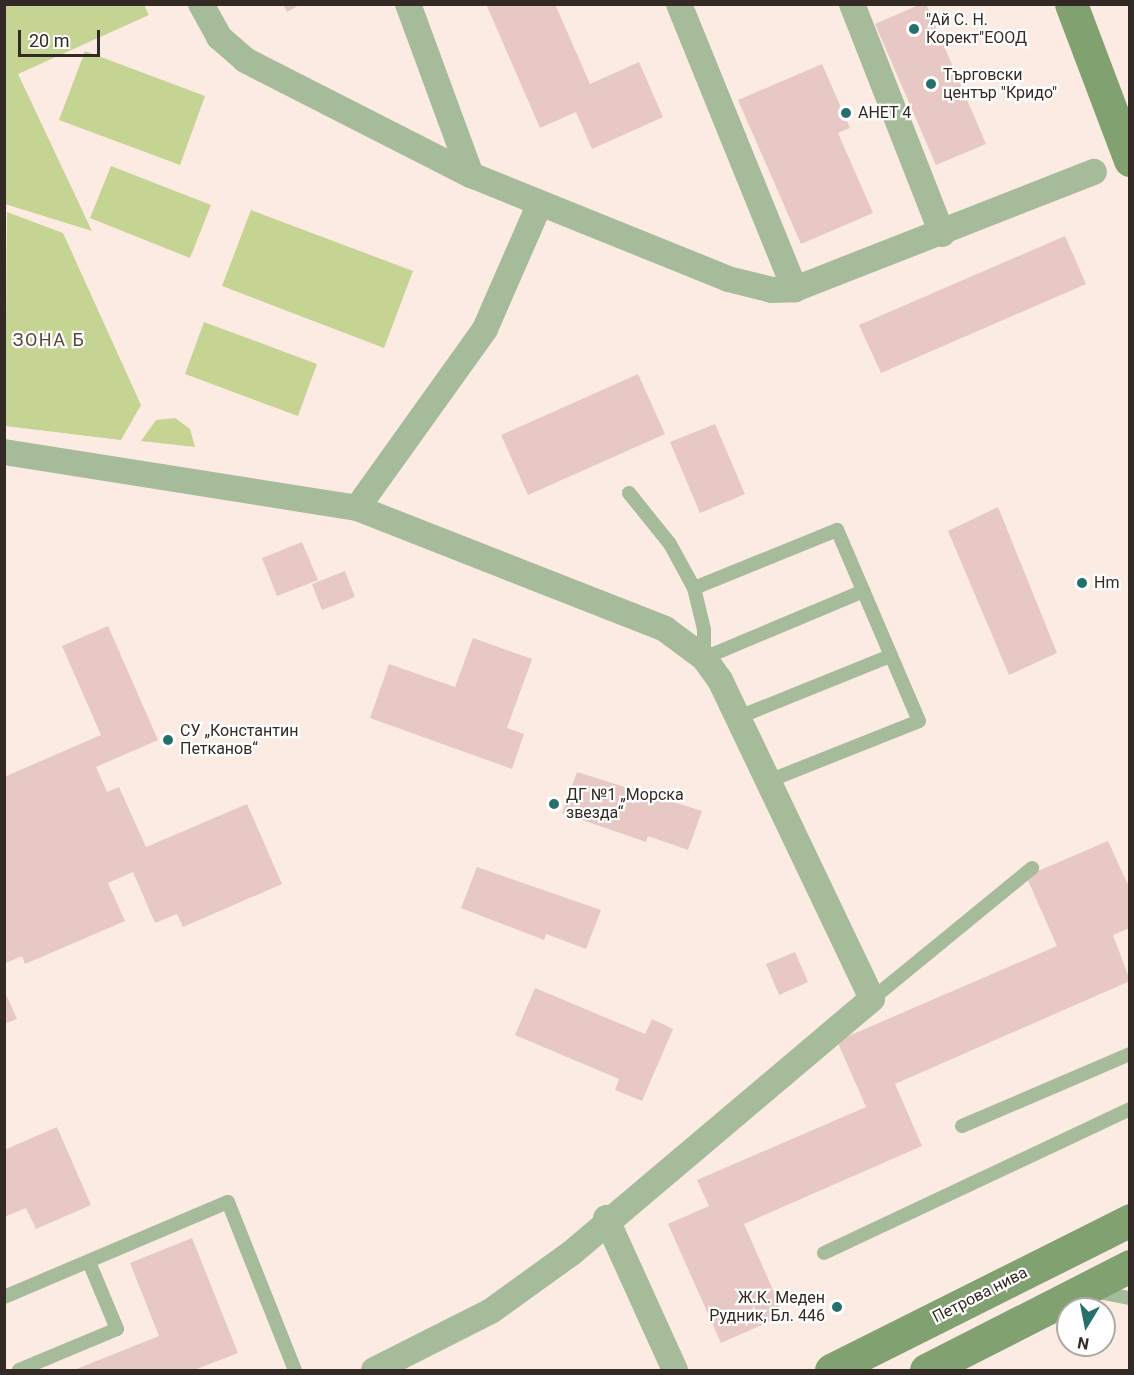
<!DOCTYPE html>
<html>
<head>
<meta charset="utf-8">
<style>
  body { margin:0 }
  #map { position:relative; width:1134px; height:1375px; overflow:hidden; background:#fcebe3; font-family:Roboto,sans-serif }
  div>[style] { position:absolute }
  .green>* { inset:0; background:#c5d492 }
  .building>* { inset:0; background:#e7c8c4 }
  .lane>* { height:14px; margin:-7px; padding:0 7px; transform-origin:7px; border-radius:7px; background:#a6bb9a }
  .street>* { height:26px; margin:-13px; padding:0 13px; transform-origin:13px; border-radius:13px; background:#a6bb9a }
  .secondary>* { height:33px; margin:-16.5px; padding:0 16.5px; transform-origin:16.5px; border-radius:16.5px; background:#82a170 }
  .dots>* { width:16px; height:16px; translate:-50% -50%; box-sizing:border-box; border:3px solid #fff; border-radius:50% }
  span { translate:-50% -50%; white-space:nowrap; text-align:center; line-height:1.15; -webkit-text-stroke:4.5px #fff; paint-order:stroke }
  .poi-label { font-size:16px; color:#342a25 }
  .left { translate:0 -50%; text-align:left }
  .right { translate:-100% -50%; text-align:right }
  .street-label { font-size:16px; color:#342a25 }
  .neighbourhood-label { font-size:18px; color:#5b443a; letter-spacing:1.5px }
  .frame { position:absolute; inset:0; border:6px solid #342a25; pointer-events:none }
  .north { position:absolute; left:1056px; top:1297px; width:60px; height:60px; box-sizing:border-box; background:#fff; border:2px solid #aeaaa8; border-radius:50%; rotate:190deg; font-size:16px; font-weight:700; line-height:24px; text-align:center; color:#342a25 }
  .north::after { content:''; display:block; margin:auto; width:21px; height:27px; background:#26706c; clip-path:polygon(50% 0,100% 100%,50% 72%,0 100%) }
  .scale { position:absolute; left:18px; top:30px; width:82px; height:27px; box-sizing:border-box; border:3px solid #342a25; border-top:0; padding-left:8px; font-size:18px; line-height:21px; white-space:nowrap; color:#342a25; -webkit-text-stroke:4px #fff; paint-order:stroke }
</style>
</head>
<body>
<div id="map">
  <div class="green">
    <div style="clip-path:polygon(4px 5px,144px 5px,149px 15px,18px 74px,92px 231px,5px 204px)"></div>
    <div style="clip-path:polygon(85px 51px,205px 96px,180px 165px,59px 120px)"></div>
    <div style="clip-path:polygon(111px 166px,211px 205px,190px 258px,90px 218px)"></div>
    <div style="clip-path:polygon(251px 210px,413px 271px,384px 348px,222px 286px)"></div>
    <div style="clip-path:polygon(7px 212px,63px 233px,141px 405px,121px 440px,5px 426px)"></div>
    <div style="clip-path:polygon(204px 322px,317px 364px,298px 416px,185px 374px)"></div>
    <div style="clip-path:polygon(175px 418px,190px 429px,195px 447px,141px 441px,156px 420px)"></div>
  </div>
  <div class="building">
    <div style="clip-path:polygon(283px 4px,301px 4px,287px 12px)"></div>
    <div style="clip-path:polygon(486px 4px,555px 4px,590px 84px,639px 62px,663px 117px,592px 149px,576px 112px,540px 128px)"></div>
    <div style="clip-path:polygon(921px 4px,926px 4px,986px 144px,936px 165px,875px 24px)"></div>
    <div style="clip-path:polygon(822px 64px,850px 128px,838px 133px,873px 213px,801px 244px,738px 100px)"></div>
    <div style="clip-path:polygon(1065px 236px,1086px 284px,881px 373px,859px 325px)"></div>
    <div style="clip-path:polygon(638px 374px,665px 434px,528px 495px,501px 435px)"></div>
    <div style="clip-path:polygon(715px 424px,745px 494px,700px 513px,670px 442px)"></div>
    <div style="clip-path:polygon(998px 507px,1057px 653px,1009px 675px,948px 531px)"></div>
    <div style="clip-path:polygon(302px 542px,318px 580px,277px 596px,262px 558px)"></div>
    <div style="clip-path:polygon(345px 571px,355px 597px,322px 610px,312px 584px)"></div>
    <div style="clip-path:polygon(108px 626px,158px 740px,96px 767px,107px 792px,119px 787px,146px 847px,247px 804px,282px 884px,183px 927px,177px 914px,155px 923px,133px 872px,108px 883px,125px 921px,25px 964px,22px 956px,4px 964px,4px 777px,101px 735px,62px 646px)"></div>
    <div style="clip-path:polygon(473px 638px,532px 659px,507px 728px,524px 734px,512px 769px,370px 718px,389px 664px,455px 687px)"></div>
    <div style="clip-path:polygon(577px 772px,702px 811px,688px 850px,648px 836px,646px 842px,562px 813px)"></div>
    <div style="clip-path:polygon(1108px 841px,1130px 889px,1130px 928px,1113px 935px,1130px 981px,895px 1084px,922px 1146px,744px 1224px,784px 1315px,721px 1343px,668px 1224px,709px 1206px,697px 1180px,866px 1107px,837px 1041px,1057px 946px,1026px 876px)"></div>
    <div style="clip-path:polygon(477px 867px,601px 910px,586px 949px,546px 934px,544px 940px,461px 908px)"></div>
    <div style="clip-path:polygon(795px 952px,808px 982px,779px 995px,766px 964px)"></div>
    <div style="clip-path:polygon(535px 988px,645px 1034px,652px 1019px,673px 1029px,642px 1101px,615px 1090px,619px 1079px,515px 1035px)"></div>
    <div style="clip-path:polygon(4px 990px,17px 1019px,4px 1024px)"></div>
    <div style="clip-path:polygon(57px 1127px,91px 1205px,36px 1229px,26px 1208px,4px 1217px,4px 1150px)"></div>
    <div style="clip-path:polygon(192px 1238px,238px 1353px,194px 1370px,74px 1370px,159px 1336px,130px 1263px)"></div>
  </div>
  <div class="lane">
    <div style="left:629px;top:493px;width:65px;rotate:51.2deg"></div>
    <div style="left:670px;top:544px;width:50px;rotate:61.4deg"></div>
    <div style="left:739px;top:717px;width:163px;rotate:-22deg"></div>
    <div style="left:771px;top:780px;width:159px;rotate:-21.7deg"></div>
    <div style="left:919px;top:721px;width:208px;rotate:-113.2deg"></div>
    <div style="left:837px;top:530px;width:154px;rotate:157.9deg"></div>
    <div style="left:694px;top:588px;width:42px;rotate:76.3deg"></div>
    <div style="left:704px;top:629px;width:29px;rotate:90deg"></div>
    <div style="left:704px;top:658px;width:173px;rotate:-22.8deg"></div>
    <div style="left:872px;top:999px;width:207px;rotate:-39.3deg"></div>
    <div style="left:962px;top:1126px;width:183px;rotate:-23.2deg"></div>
    <div style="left:824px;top:1253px;width:338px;rotate:-25.2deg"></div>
    <div style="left:1093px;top:1291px;width:38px;rotate:11deg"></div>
    <div style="left:4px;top:1297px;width:243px;rotate:-23deg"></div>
    <div style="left:228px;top:1202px;width:181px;rotate:68.3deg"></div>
    <div style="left:19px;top:1370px;width:106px;rotate:-22.7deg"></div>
    <div style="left:117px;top:1329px;width:73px;rotate:-112.7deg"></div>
  </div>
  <div class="street">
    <div style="left:201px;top:4px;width:38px;rotate:61deg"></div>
    <div style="left:219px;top:37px;width:35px;rotate:41deg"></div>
    <div style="left:245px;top:60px;width:254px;rotate:27deg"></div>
    <div style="left:471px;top:175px;width:277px;rotate:22deg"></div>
    <div style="left:728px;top:279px;width:45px;rotate:14deg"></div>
    <div style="left:772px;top:290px;width:23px;rotate:-2deg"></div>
    <div style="left:795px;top:289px;width:321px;rotate:-21.4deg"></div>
    <div style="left:408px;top:4px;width:182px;rotate:69.8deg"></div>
    <div style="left:679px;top:4px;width:308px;rotate:67.9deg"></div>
    <div style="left:852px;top:4px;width:247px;rotate:68.6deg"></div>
    <div style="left:4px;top:452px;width:357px;rotate:9deg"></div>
    <div style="left:357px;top:508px;width:331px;rotate:21.4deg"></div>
    <div style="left:665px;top:629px;width:49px;rotate:36.6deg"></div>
    <div style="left:704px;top:658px;width:27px;rotate:54deg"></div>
    <div style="left:720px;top:680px;width:353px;rotate:64.5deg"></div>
    <div style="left:872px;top:999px;width:395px;rotate:139.8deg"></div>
    <div style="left:570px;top:1254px;width:97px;rotate:144.2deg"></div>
    <div style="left:491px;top:1311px;width:131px;rotate:153.2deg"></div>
    <div style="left:357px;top:508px;width:220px;rotate:-54.4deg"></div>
    <div style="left:485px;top:329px;width:137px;rotate:-66.4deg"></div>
    <div style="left:606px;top:1218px;width:167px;rotate:65.6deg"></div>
  </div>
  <div class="secondary">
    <div style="left:1071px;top:4px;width:167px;rotate:69.3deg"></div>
    <div style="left:831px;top:1370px;width:335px;rotate:-26.6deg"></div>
    <div style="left:926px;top:1370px;width:229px;rotate:-27deg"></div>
  </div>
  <div class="dots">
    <div style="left:914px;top:29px;background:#26706c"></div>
    <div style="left:931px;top:84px;background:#26706c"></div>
    <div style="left:846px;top:113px;background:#26706c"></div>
    <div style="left:1082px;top:583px;background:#26706c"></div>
    <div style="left:168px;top:740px;background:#26706c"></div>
    <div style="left:554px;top:804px;background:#26706c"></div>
    <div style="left:837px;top:1307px;background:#26706c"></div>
  </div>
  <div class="poi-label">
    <span class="left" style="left:926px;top:29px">"Ай С. Н.<br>Корект"ЕООД</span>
    <span class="left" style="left:943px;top:84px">Търговски<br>център "Кридо"</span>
    <span class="left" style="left:858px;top:113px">АНЕТ 4</span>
    <span class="left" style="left:1094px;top:583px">Hm</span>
    <span class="left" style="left:180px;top:740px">СУ „Константин<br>Петканов“</span>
    <span class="left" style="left:566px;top:804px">ДГ №1 „Морска<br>звезда“</span>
    <span class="right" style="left:825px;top:1307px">Ж.К. Меден<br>Рудник, Бл. 446</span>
  </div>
  <div class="street-label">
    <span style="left:980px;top:1295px;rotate:-27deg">Петрова нива</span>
  </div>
  <div class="neighbourhood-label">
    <span style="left:49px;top:340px">ЗОНА Б</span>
  </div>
  <div class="frame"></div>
  <div class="north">N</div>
  <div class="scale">20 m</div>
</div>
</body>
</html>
